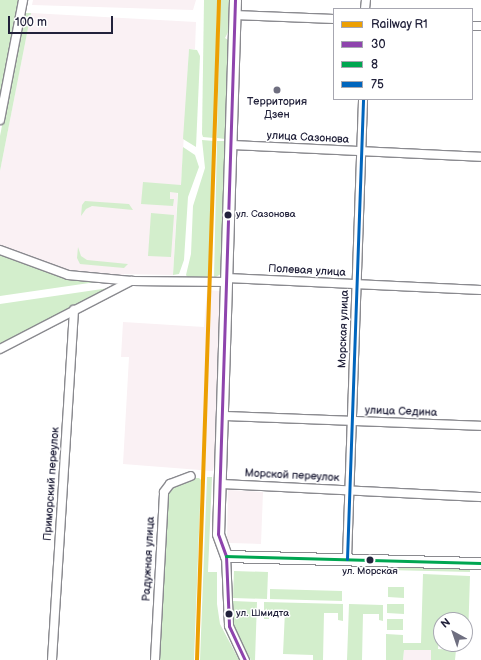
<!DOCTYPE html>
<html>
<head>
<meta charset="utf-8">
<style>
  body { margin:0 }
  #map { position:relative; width:481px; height:660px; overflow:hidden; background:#fff; font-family:"Balsamiq Sans",sans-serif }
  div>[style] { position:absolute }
  .built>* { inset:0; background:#faf1f4 }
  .green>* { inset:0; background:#d3eecc }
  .roads { filter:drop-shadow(1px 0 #8a8a8f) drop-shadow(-1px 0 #8a8a8f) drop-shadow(0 1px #8a8a8f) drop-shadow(0 -1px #8a8a8f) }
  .street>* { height:8px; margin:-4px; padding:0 4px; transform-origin:4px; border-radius:4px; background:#fff }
  .secondary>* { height:11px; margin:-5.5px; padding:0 5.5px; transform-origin:5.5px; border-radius:5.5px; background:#fff }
  .bus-1>* { height:3px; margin:-1.5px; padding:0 1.5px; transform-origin:1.5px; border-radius:1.5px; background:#8e44ad }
  .bus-2>* { height:3px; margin:-1.5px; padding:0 1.5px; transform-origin:1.5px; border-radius:1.5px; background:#00a651 }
  .bus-3>* { height:3px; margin:-1.5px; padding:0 1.5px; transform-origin:1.5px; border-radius:1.5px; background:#0065bd }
  .rail-1>* { height:4px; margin:-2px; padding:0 2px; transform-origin:2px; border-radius:2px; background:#ec9f03 }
  .dots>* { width:11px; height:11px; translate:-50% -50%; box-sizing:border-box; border:2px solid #fff; border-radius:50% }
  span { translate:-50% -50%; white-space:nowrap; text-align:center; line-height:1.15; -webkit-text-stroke:3px #fff; paint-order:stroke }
  .bus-label { font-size:10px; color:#22223b }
  .left { translate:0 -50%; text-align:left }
  .poi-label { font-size:11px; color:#22223b }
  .street-label { font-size:11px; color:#22223b }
  .legend { position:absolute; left:333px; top:8px; width:140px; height:92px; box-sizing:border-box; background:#fff; border:1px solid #a7a7b1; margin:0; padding:5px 7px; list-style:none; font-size:12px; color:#22223b }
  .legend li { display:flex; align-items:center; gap:8px; height:20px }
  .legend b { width:20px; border:1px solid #a7a7b1 }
  .north { position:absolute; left:433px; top:612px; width:40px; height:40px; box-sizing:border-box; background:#fff; border:1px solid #a7a7b1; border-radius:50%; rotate:320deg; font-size:11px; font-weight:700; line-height:16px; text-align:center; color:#22223b }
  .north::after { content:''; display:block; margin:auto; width:14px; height:18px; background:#6f6f80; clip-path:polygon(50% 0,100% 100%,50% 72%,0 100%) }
  .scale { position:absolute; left:8px; top:16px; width:105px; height:18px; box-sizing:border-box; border:2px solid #22223b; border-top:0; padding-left:5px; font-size:12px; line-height:14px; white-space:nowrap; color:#22223b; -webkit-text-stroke:3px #fff; paint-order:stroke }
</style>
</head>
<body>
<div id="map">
  <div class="built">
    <div style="clip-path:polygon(33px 0,196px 0,193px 10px,32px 5px)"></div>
    <div style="clip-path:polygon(31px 13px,196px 22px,195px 49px,189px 49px,181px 185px,178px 185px,173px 275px,124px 274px,123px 277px,68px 272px,0 247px,0 171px)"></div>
    <div style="clip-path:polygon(207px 290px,221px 291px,217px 451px,213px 471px,123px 464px,129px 357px,121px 357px,123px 322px,204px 327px)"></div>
    <div style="clip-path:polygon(228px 490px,263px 492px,261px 544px,230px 543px,227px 540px)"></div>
    <div style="clip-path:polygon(404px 650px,431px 650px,431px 660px,403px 660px)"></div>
  </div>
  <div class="green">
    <div style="clip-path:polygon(0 0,19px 0,0 101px)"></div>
    <div style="clip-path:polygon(204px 0,217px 0,214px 138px,203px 137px,202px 134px)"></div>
    <div style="clip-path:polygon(220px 0,229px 0,228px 32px,225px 38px,228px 40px,225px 139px,217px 138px)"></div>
    <div style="clip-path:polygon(24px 13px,31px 13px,0 171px,0 136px)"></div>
    <div style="clip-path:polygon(189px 49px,197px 50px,200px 56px,196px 147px,183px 139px)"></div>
    <div style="clip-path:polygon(202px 140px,214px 141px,210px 276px,207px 279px,188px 278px,186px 275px,191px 254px,193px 206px,205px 168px)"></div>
    <div style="clip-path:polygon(217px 141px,225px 141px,221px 274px,214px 278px)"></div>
    <div style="clip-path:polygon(183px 147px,195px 155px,199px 167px,188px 197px,184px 260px,179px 274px,173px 275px,178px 193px,170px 192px,170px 199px,174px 199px,173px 206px,141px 204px,143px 182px,181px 185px)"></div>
    <div style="clip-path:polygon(85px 201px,129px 204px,133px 210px,92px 206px,86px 209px,81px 216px,82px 205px)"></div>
    <div style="clip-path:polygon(151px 213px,174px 215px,171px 257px,148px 256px)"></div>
    <div style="clip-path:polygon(78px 247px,81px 256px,87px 260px,128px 264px,124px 268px,80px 264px,77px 258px)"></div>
    <div style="clip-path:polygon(0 254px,95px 281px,96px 282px,0 296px)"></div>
    <div style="clip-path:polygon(109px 288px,0 345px,0 304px)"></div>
    <div style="clip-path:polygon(207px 477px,212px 477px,208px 572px,217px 572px,217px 604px,220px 624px,239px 660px,200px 660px)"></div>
    <div style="clip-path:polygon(190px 478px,199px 478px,201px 480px,194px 660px,159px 660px,168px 494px,172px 487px)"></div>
    <div style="clip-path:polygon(388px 565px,470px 567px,470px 572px,388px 570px)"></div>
    <div style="clip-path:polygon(234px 571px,268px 572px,267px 599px,233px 598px)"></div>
    <div style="clip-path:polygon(423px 574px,470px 576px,468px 639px,465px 639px,465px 620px,441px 620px,438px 649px,456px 650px,455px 660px,431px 660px,431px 650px,404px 650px,403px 660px,386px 660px,386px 634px,403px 635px,403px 643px,421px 643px)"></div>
    <div style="clip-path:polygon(388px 587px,404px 587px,404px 598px,388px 597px)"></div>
    <div style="clip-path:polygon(270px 589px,342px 591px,342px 601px,270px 599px)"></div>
    <div style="clip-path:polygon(233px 601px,257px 602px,255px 660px,251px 660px,232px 626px)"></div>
    <div style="clip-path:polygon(264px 602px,343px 604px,343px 621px,338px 620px,338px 613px,324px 613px,323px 660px,313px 660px,313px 655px,283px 654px,285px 611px,269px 610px,269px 619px,264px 619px)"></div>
    <div style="clip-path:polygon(349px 604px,383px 605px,383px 621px,379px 620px,379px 614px,363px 614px,362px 660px,347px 660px)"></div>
    <div style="clip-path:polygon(387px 604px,404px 604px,404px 614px,387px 613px)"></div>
    <div style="clip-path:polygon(387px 619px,403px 619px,403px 630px,387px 630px)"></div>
  </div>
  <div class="roads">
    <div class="street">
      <div style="left:365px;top:9px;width:9px;rotate:-84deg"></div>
      <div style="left:234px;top:15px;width:100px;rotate:2.3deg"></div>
      <div style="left:472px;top:26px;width:9px"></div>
      <div style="left:0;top:120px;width:122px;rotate:-79.1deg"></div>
      <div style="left:231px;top:145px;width:250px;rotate:2.7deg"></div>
      <div style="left:0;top:250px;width:72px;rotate:20.2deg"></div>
      <div style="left:68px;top:275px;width:64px;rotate:5.4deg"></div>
      <div style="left:132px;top:281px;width:95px;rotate:0.6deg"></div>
      <div style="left:227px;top:278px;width:254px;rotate:2.7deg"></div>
      <div style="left:0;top:349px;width:148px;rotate:-27.4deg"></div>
      <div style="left:223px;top:416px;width:258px;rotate:2.2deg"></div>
      <div style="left:221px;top:484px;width:260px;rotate:2.9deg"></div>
      <div style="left:226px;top:556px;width:70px;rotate:87.5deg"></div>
      <div style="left:229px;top:626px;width:38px;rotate:65deg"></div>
      <div style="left:347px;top:559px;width:460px;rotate:-88deg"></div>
      <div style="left:52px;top:660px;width:351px;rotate:-86.4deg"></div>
      <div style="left:155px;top:660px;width:168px;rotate:-86.9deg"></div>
      <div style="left:164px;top:492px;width:10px;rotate:-53deg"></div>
      <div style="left:170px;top:484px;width:22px;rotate:-21deg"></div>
    </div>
    <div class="secondary">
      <div style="left:235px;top:0;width:534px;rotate:91.82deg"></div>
      <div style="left:218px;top:534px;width:23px;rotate:70deg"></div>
      <div style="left:226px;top:556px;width:255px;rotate:1.6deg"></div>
    </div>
  </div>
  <div class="bus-1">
    <div style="left:235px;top:0;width:534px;rotate:91.82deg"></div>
    <div style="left:218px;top:534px;width:23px;rotate:70deg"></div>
    <div style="left:226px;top:556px;width:70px;rotate:87.5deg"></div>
    <div style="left:229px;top:626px;width:38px;rotate:65deg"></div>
  </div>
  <div class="bus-2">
    <div style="left:226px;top:556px;width:255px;rotate:1.6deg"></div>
  </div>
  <div class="bus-3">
    <div style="left:347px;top:559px;width:460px;rotate:-88deg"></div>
  </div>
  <div class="rail-1">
    <div style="left:197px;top:660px;width:660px;rotate:-88.09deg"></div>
  </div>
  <div class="dots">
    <div style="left:277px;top:90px;background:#6f6f80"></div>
    <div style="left:228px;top:215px;background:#22223b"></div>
    <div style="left:370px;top:560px;background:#22223b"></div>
    <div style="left:229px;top:614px;background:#22223b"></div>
  </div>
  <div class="bus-label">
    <span class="left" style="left:236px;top:215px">ул. Сазонова</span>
    <span style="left:370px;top:572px">ул. Морская</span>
    <span class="left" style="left:236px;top:614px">ул. Шмидта</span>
  </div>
  <div class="poi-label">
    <span style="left:277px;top:109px">Территория<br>Дзен</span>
  </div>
  <div class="street-label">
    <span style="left:308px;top:138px;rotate:3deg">улица Сазонова</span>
    <span style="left:307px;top:271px;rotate:3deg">Полевая улица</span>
    <span style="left:344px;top:329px;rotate:-88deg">Морская улица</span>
    <span style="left:401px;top:412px;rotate:2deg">улица Седина</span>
    <span style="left:292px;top:476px;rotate:3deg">Морской переулок</span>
    <span style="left:52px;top:484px;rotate:-86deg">Приморский переулок</span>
    <span style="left:149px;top:559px;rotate:-87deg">Радужная улица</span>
  </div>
  <ul class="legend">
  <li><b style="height:5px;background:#ec9f03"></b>Railway R1</li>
  <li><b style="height:5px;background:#8e44ad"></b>30</li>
  <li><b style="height:5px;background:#00a651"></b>8</li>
  <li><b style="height:5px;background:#0065bd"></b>75</li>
  </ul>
  <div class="north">N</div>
  <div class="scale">100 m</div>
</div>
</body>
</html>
